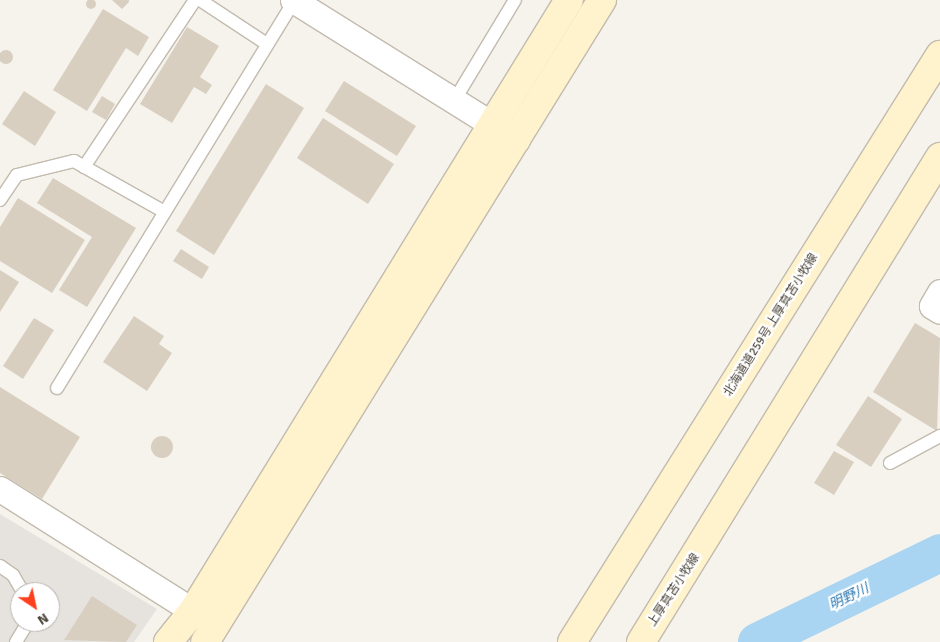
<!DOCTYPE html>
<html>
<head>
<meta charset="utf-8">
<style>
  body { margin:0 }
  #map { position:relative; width:940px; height:642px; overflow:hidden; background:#f6f3ec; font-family:Signika,"Noto Sans JP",sans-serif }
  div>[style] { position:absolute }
  .industrial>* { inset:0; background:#e6e2dd }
  .river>* { height:38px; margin:-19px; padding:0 19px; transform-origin:19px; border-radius:19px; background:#a9d4f2 }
  .building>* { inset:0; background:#d8cfc1 }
  .round { border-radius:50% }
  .roads { filter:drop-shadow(1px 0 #c2bbae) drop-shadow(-1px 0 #c2bbae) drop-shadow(0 1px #c2bbae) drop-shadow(0 -1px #c2bbae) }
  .lane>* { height:12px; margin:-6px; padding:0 6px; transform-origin:6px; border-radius:6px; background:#fff }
  .street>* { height:25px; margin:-12.5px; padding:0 12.5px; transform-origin:12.5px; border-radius:12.5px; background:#fff }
  .secondary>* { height:28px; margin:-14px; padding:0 14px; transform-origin:14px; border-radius:14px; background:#fff3cd }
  span { translate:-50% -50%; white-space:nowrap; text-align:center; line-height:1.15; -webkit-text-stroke:4.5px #fff; paint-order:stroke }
  .street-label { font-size:12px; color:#4b4439 }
  .water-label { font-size:14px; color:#2e7ab2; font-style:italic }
  .north { position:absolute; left:10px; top:582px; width:50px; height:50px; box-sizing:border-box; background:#fff; border:1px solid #b7b4b0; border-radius:50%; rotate:146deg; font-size:14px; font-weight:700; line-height:20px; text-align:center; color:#4b4439 }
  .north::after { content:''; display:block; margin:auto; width:18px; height:22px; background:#fc3f1d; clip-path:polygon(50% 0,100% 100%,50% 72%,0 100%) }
</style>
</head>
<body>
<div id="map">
  <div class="industrial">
    <div style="clip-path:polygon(evenodd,0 514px,157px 609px,134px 642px,0 642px,0 514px,20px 592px,50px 592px,50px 622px,20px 622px,20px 592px)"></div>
  </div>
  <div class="river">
    <div style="left:757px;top:642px;width:203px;rotate:-25.9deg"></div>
  </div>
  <div class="building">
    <div class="round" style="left:86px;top:-1px;width:10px;height:10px"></div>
    <div style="clip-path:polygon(112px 0,129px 0,129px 2px,122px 9px)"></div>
    <div style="clip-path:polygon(103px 9px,149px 37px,138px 56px,126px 48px,87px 111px,53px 90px)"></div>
    <div style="clip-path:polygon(187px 27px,219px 46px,200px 77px,212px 85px,206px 94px,194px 87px,172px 123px,140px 104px)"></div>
    <div class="round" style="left:-1px;top:50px;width:14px;height:14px"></div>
    <div style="clip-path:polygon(344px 81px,416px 126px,397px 156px,325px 111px)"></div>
    <div style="clip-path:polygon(266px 84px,304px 108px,214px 255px,176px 231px)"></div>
    <div style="clip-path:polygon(24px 91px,56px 112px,35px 146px,2px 124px)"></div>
    <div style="clip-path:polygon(102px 96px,115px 104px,106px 120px,92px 112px)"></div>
    <div style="clip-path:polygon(323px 118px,394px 164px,368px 204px,297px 158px)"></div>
    <div style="clip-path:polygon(53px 178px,136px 228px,87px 307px,59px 290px,92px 237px,37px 203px)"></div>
    <div style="clip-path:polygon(18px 198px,85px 240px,52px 293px,0 261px,0 227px)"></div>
    <div style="clip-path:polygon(181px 249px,209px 267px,202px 279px,173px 261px)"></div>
    <div style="clip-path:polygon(0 270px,19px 282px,0 312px)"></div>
    <div style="clip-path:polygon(134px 316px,164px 336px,159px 344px,172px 353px,147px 391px,103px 362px)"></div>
    <div style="clip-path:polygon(34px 318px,54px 330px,23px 379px,3px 366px)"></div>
    <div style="clip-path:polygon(915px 323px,940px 338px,937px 431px,873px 392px)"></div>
    <div style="clip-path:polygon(0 387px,80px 437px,42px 499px,0 473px)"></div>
    <div style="clip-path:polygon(868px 396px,902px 419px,871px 467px,836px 445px)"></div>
    <div class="round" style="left:151px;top:436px;width:22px;height:22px"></div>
    <div style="clip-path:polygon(834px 451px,854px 462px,834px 495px,814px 483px)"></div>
    <div style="clip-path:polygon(92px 596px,137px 625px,126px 642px,64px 640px)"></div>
  </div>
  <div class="roads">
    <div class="lane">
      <div style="left:200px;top:0;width:80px;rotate:33.3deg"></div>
      <div style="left:454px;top:101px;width:118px;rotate:-58.9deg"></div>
      <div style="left:84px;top:167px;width:201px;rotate:-56.4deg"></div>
      <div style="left:0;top:200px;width:30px;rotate:-56deg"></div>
      <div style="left:17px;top:175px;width:59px;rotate:-13.8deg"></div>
      <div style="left:74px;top:161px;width:104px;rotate:29.3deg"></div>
      <div style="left:57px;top:388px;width:454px;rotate:-58.5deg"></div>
      <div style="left:890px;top:463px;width:57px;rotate:-28.4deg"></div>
      <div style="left:0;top:566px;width:16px;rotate:35deg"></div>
      <div style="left:13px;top:575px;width:20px;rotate:60deg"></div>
      <div style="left:16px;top:642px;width:23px;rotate:-59deg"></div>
    </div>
    <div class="street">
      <div style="left:293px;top:0;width:264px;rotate:32deg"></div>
      <div style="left:940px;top:292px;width:16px;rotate:120deg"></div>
      <div style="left:932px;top:306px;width:9px;rotate:32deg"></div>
      <div style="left:0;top:489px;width:247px;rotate:32.3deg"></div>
    </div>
    <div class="secondary">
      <div style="left:168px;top:642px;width:40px;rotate:-51deg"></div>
      <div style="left:193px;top:611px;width:717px;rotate:-58.39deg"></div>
      <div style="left:205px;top:642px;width:755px;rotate:-58.27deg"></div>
      <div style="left:572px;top:642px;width:693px;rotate:-57.92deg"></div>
      <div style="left:641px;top:642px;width:570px;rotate:-58.35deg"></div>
    </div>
  </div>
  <div class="street-label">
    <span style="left:771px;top:325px;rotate:-58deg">北海道道259号 上厚真苫小牧線</span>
    <span style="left:674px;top:590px;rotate:-57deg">上厚真苫小牧線</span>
  </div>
  <div class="water-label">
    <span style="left:849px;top:597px;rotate:-26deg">明野川</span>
  </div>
  <div class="north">N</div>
</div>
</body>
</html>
